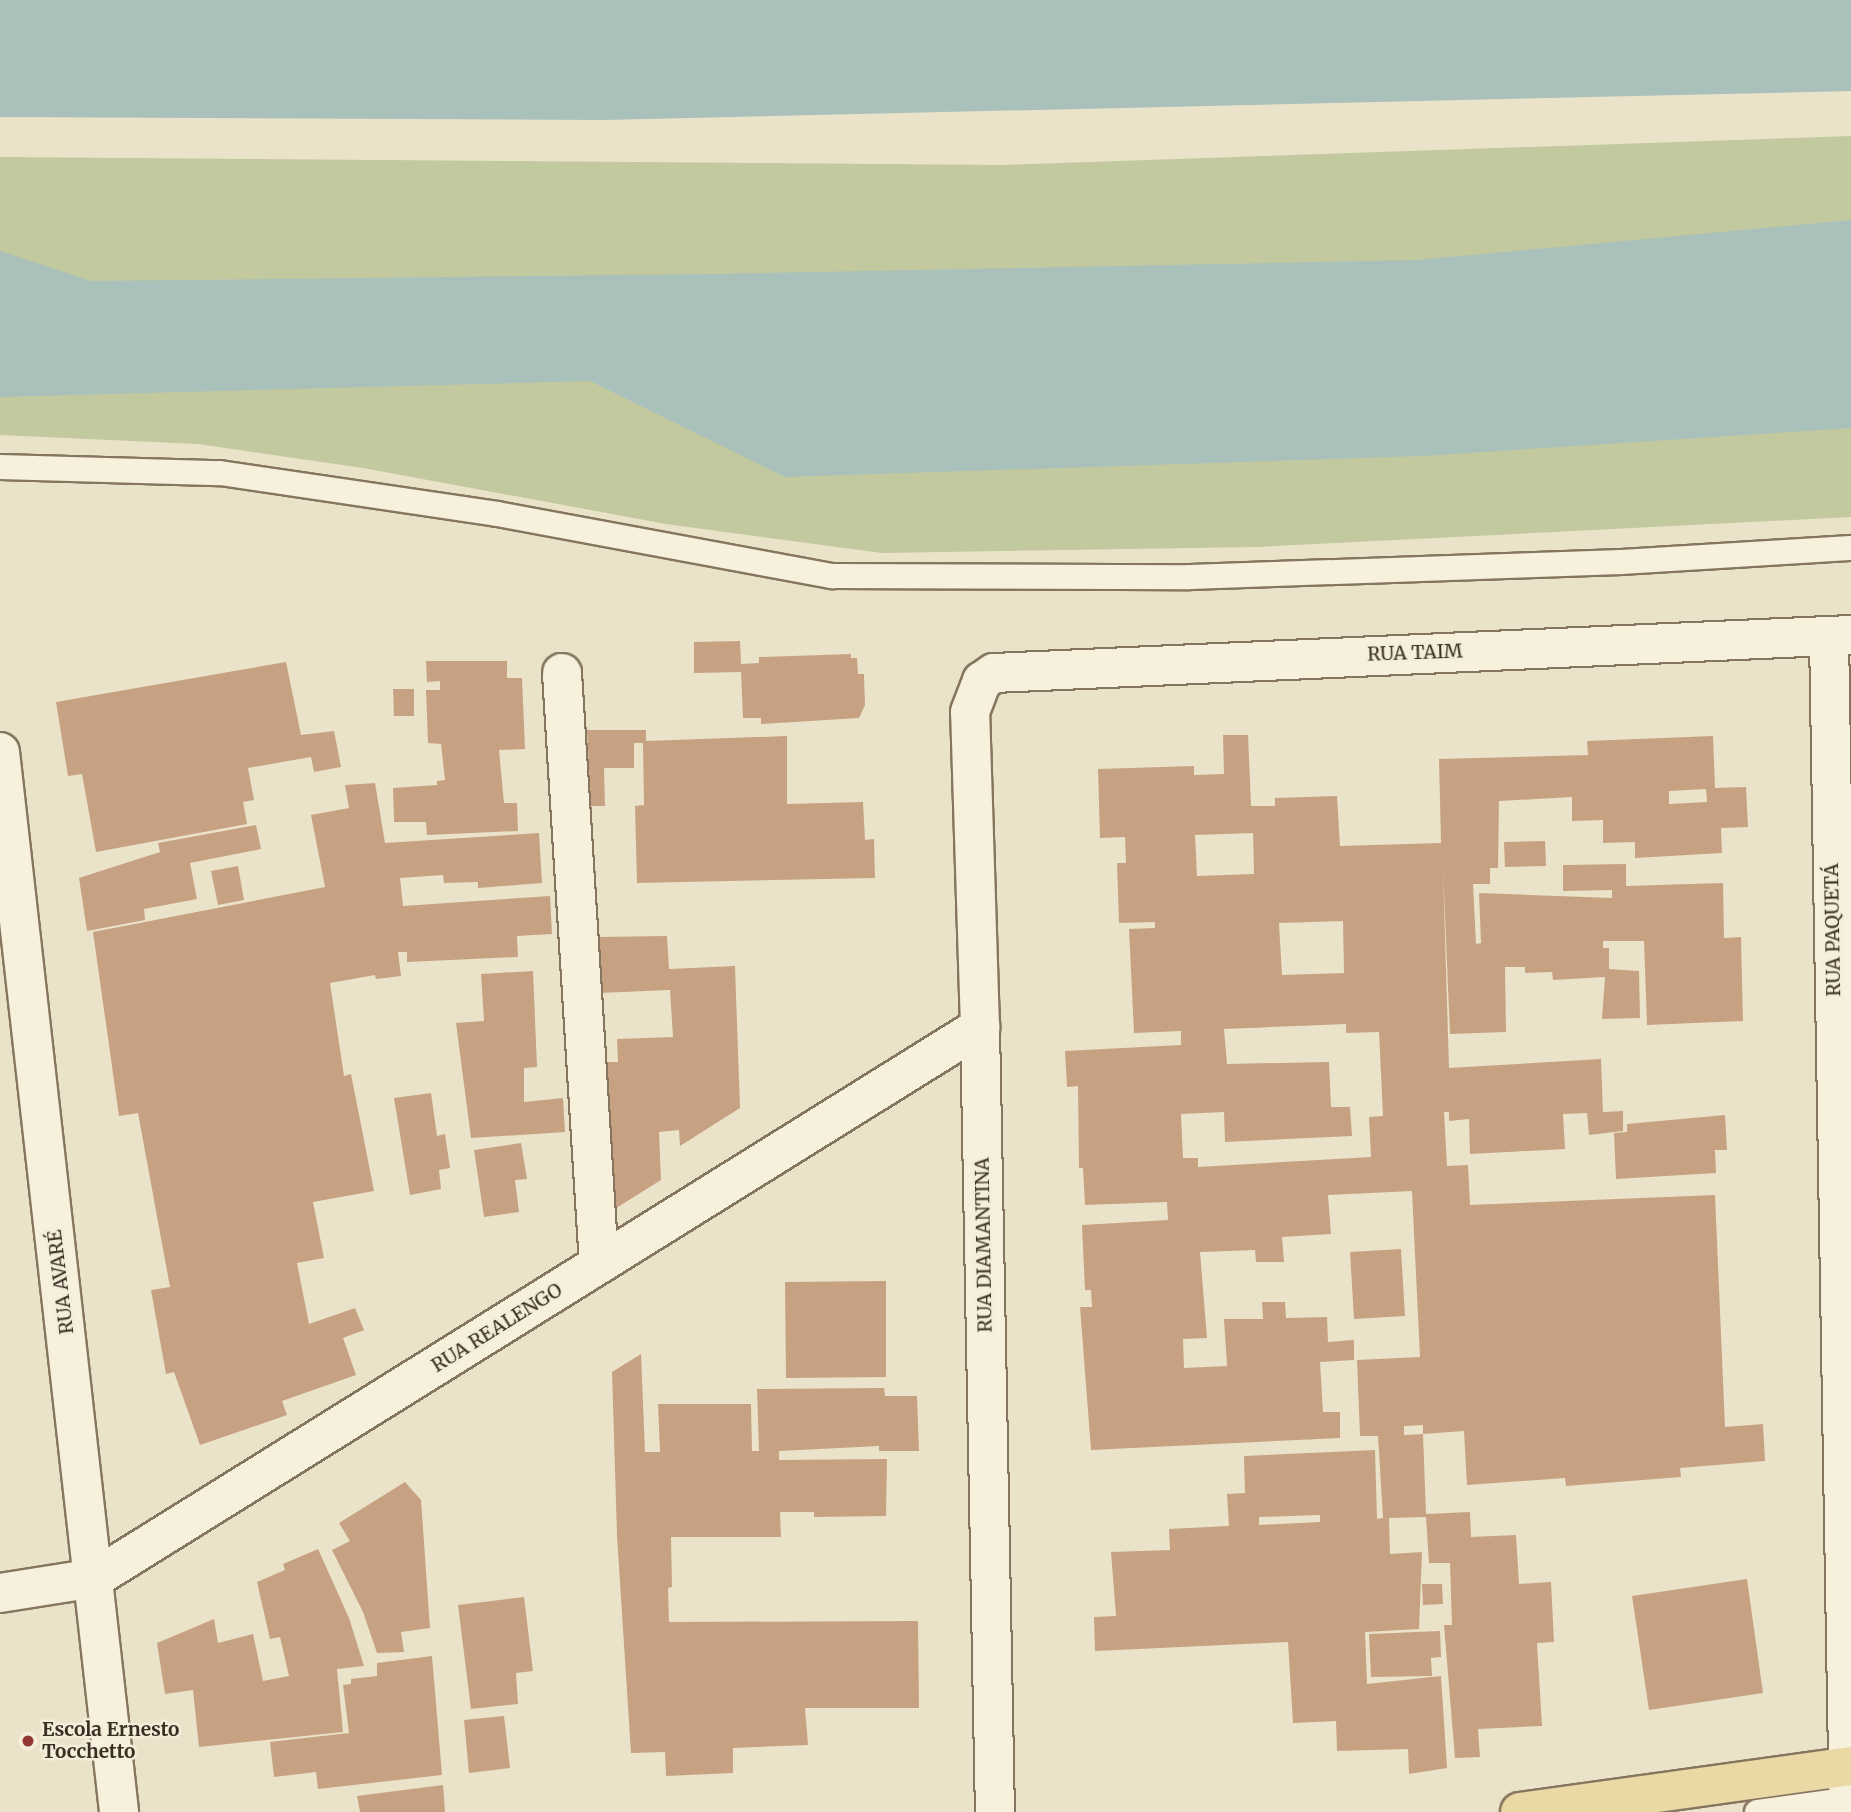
<!DOCTYPE html>
<html>
<head>
<meta charset="utf-8">
<style>
  body { margin:0 }
  #map { position:relative; width:1851px; height:1812px; overflow:hidden; background:#ebe3c9; font-family:Merriweather,serif }
  div>[style] { position:absolute }
  .green>* { inset:0; background:#c2c99e }
  .water>* { inset:0; background:#aac0ba }
  .building>* { inset:0; background:#c6a283 }
  .roads { filter:drop-shadow(2px 0 #86765f) drop-shadow(-2px 0 #86765f) drop-shadow(0 2px #86765f) drop-shadow(0 -2px #86765f) }
  .service>* { height:24px; margin:-12px; padding:0 12px; transform-origin:12px; border-radius:12px; background:#f7f0dc }
  .minor>* { height:38px; margin:-19px; padding:0 19px; transform-origin:19px; border-radius:19px; background:#f7f0dc }
  .tertiary>* { height:38px; margin:-19px; padding:0 19px; transform-origin:19px; border-radius:19px; background:#f7f0dc }
  .primary>* { height:38px; margin:-19px; padding:0 19px; transform-origin:19px; border-radius:19px; background:#ead8a5 }
  .dots>* { width:19px; height:19px; translate:-50% -50%; box-sizing:border-box; border:4px solid #f3edd9; border-radius:50% }
  span { translate:-50% -50%; white-space:nowrap; text-align:center; line-height:1.15; -webkit-text-stroke:5px #f3edd9; paint-order:stroke }
  .street-label { font-size:19px; color:#382e22 }
  .poi-label { font-size:19px; color:#382e22; font-weight:700 }
  .left { translate:0 -50%; text-align:left }
</style>
</head>
<body>
<div id="map">
  <div class="green">
    <div style="clip-path:polygon(1851px 136px,1851px 517px,1257px 547px,882px 553px,666px 524px,363px 468px,198px 444px,0 435px,0 157px,1001px 165px)"></div>
  </div>
  <div class="water">
    <div style="clip-path:polygon(0 0,1851px 0,1851px 91px,604px 120px,0 117px)"></div>
    <div style="clip-path:polygon(1851px 220px,1851px 428px,1422px 456px,785px 477px,590px 381px,0 397px,0 251px,91px 281px,713px 274px,1417px 260px)"></div>
  </div>
  <div class="building">
    <div style="clip-path:polygon(740px 641px,741px 664px,759px 663px,759px 657px,851px 654px,851px 658px,857px 658px,858px 674px,864px 674px,865px 705px,859px 718px,761px 724px,761px 718px,743px 718px,741px 672px,694px 673px,694px 642px)"></div>
    <div style="clip-path:polygon(426px 661px,507px 661px,507px 678px,522px 678px,525px 749px,499px 750px,504px 803px,517px 803px,518px 831px,427px 835px,426px 822px,394px 822px,393px 788px,437px 785px,437px 781px,445px 780px,441px 744px,428px 743px,426px 690px,440px 690px,440px 681px,427px 682px)"></div>
    <div style="clip-path:polygon(286px 662px,301px 735px,334px 731px,341px 767px,314px 772px,311px 757px,248px 768px,254px 800px,243px 802px,247px 824px,96px 852px,82px 774px,68px 776px,56px 702px)"></div>
    <div style="clip-path:polygon(393px 689px,414px 689px,414px 716px,394px 716px)"></div>
    <div style="clip-path:polygon(587px 730px,646px 730px,646px 741px,787px 736px,787px 804px,863px 802px,865px 840px,874px 839px,875px 878px,637px 883px,635px 806px,644px 805px,643px 743px,634px 743px,634px 768px,604px 768px,605px 806px,591px 806px)"></div>
    <div style="clip-path:polygon(evenodd,1223px 735px,1248px 735px,1251px 806px,1275px 806px,1275px 798px,1337px 796px,1340px 846px,1441px 843px,1439px 759px,1588px 755px,1587px 741px,1713px 736px,1715px 788px,1746px 787px,1748px 827px,1721px 828px,1722px 853px,1635px 858px,1635px 842px,1603px 843px,1603px 820px,1572px 821px,1572px 797px,1499px 801px,1498px 868px,1490px 868px,1490px 884px,1473px 884px,1476px 944px,1481px 943px,1479px 893px,1612px 898px,1612px 890px,1563px 891px,1563px 865px,1626px 864px,1626px 886px,1723px 883px,1724px 938px,1741px 937px,1743px 1021px,1647px 1025px,1644px 941px,1603px 941px,1603px 948px,1609px 948px,1609px 969px,1639px 971px,1640px 1018px,1602px 1019px,1605px 977px,1553px 980px,1552px 972px,1525px 973px,1525px 967px,1505px 967px,1506px 1032px,1450px 1034px,1443px 870px,1449px 1068px,1601px 1059px,1603px 1112px,1623px 1111px,1623px 1131px,1589px 1135px,1587px 1113px,1563px 1114px,1565px 1149px,1470px 1154px,1469px 1119px,1449px 1121px,1449px 1112px,1444px 1112px,1447px 1166px,1468px 1165px,1470px 1205px,1715px 1195px,1725px 1427px,1763px 1424px,1765px 1461px,1680px 1468px,1681px 1477px,1566px 1486px,1565px 1478px,1467px 1485px,1464px 1431px,1423px 1434px,1426px 1514px,1470px 1512px,1471px 1537px,1516px 1535px,1519px 1584px,1551px 1582px,1554px 1642px,1537px 1643px,1542px 1726px,1478px 1729px,1480px 1757px,1455px 1758px,1444px 1625px,1452px 1625px,1450px 1563px,1429px 1563px,1426px 1517px,1389px 1518px,1390px 1554px,1422px 1552px,1419px 1629px,1365px 1632px,1367px 1684px,1441px 1676px,1447px 1768px,1409px 1774px,1408px 1749px,1337px 1751px,1336px 1721px,1293px 1723px,1288px 1642px,1095px 1651px,1094px 1617px,1116px 1616px,1111px 1552px,1170px 1550px,1169px 1529px,1229px 1526px,1227px 1494px,1245px 1493px,1244px 1456px,1375px 1450px,1377px 1519px,1383px 1518px,1378px 1436px,1360px 1436px,1357px 1360px,1420px 1357px,1412px 1191px,1328px 1195px,1331px 1234px,1282px 1237px,1284px 1262px,1256px 1262px,1255px 1250px,1200px 1252px,1207px 1338px,1183px 1339px,1184px 1368px,1227px 1366px,1224px 1319px,1263px 1319px,1262px 1302px,1285px 1302px,1286px 1318px,1327px 1317px,1328px 1342px,1354px 1340px,1354px 1360px,1320px 1362px,1323px 1412px,1340px 1412px,1340px 1438px,1091px 1450px,1080px 1307px,1092px 1307px,1091px 1290px,1103px 1290px,1085px 1290px,1082px 1225px,1168px 1220px,1167px 1202px,1085px 1205px,1083px 1168px,1079px 1168px,1078px 1086px,1067px 1087px,1065px 1051px,1181px 1045px,1181px 1031px,1134px 1033px,1129px 929px,1155px 928px,1155px 922px,1119px 923px,1117px 863px,1126px 863px,1125px 837px,1100px 838px,1098px 769px,1194px 766px,1194px 775px,1224px 774px,1223px 735px,1706px 789px,1707px 802px,1669px 804px,1669px 791px,1706px 789px,1223px 735px,1253px 833px,1254px 874px,1197px 876px,1195px 835px,1253px 833px,1223px 735px,1343px 921px,1344px 973px,1282px 975px,1279px 923px,1343px 921px,1223px 735px,1346px 1024px,1346px 1033px,1379px 1032px,1383px 1116px,1369px 1117px,1371px 1157px,1198px 1167px,1198px 1158px,1183px 1158px,1181px 1114px,1224px 1112px,1225px 1142px,1352px 1136px,1350px 1107px,1331px 1107px,1329px 1062px,1227px 1064px,1224px 1029px,1346px 1024px,1223px 735px,1423px 1425px,1423px 1434px,1404px 1435px,1404px 1426px,1423px 1425px,1223px 735px,1320px 1515px,1320px 1522px,1259px 1525px,1259px 1517px,1320px 1515px)"></div>
    <div style="clip-path:polygon(375px 783px,385px 843px,539px 833px,542px 883px,478px 888px,478px 882px,444px 883px,443px 875px,400px 878px,403px 906px,550px 896px,552px 934px,517px 936px,518px 957px,407px 962px,407px 952px,398px 952px,401px 976px,376px 979px,375px 975px,330px 983px,344px 1076px,351px 1074px,374px 1191px,313px 1202px,324px 1258px,297px 1263px,309px 1324px,355px 1308px,364px 1330px,343px 1338px,356px 1375px,282px 1401px,287px 1415px,200px 1445px,174px 1372px,166px 1374px,151px 1290px,170px 1287px,138px 1113px,119px 1116px,93px 932px,325px 887px,311px 815px,349px 808px,345px 785px)"></div>
    <div style="clip-path:polygon(256px 825px,261px 849px,190px 863px,197px 899px,144px 909px,145px 920px,87px 931px,79px 878px,160px 852px,158px 843px)"></div>
    <div style="clip-path:polygon(1545px 841px,1546px 866px,1505px 867px,1504px 842px)"></div>
    <div style="clip-path:polygon(238px 866px,244px 900px,218px 905px,211px 871px)"></div>
    <div style="clip-path:polygon(667px 936px,669px 969px,735px 966px,740px 1108px,680px 1146px,679px 1130px,659px 1132px,661px 1180px,613px 1210px,603px 1062px,618px 1062px,617px 1039px,673px 1037px,670px 990px,599px 993px,597px 937px)"></div>
    <div style="clip-path:polygon(533px 971px,537px 1067px,524px 1068px,524px 1102px,563px 1098px,565px 1132px,471px 1138px,456px 1023px,484px 1021px,481px 974px)"></div>
    <div style="clip-path:polygon(431px 1093px,437px 1136px,445px 1134px,450px 1168px,439px 1170px,441px 1189px,410px 1195px,394px 1098px)"></div>
    <div style="clip-path:polygon(1725px 1115px,1727px 1150px,1715px 1150px,1716px 1173px,1616px 1179px,1614px 1133px,1627px 1132px,1627px 1124px)"></div>
    <div style="clip-path:polygon(521px 1143px,527px 1179px,515px 1180px,519px 1212px,484px 1217px,474px 1150px)"></div>
    <div style="clip-path:polygon(1401px 1249px,1405px 1316px,1354px 1319px,1350px 1252px)"></div>
    <div style="clip-path:polygon(886px 1281px,886px 1377px,786px 1378px,785px 1282px)"></div>
    <div style="clip-path:polygon(641px 1354px,645px 1452px,660px 1452px,658px 1404px,751px 1404px,752px 1451px,759px 1451px,757px 1389px,884px 1388px,885px 1396px,917px 1396px,919px 1451px,879px 1451px,879px 1446px,779px 1451px,779px 1460px,887px 1459px,886px 1516px,814px 1517px,814px 1512px,780px 1512px,781px 1537px,671px 1537px,672px 1587px,668px 1588px,669px 1622px,918px 1621px,919px 1708px,805px 1708px,808px 1745px,733px 1748px,733px 1773px,666px 1776px,665px 1752px,631px 1753px,617px 1536px,612px 1372px)"></div>
    <div style="clip-path:polygon(405px 1482px,421px 1500px,430px 1628px,401px 1632px,404px 1652px,377px 1653px,363px 1612px,332px 1550px,350px 1541px,339px 1523px)"></div>
    <div style="clip-path:polygon(318px 1549px,349px 1618px,364px 1666px,337px 1669px,343px 1732px,199px 1747px,193px 1690px,165px 1694px,157px 1643px,214px 1619px,218px 1643px,253px 1634px,263px 1681px,289px 1676px,280px 1637px,270px 1639px,257px 1582px,285px 1570px,283px 1564px)"></div>
    <div style="clip-path:polygon(1747px 1579px,1763px 1693px,1649px 1710px,1632px 1596px)"></div>
    <div style="clip-path:polygon(1422px 1584px,1442px 1584px,1443px 1604px,1423px 1605px)"></div>
    <div style="clip-path:polygon(524px 1597px,533px 1671px,516px 1673px,518px 1704px,471px 1709px,458px 1605px)"></div>
    <div style="clip-path:polygon(1440px 1631px,1441px 1657px,1431px 1658px,1432px 1676px,1371px 1677px,1369px 1634px)"></div>
    <div style="clip-path:polygon(432px 1656px,442px 1775px,318px 1789px,316px 1772px,274px 1777px,270px 1742px,349px 1733px,343px 1685px,351px 1684px,351px 1679px,377px 1676px,377px 1663px)"></div>
    <div style="clip-path:polygon(504px 1716px,510px 1768px,469px 1773px,464px 1720px)"></div>
    <div style="clip-path:polygon(443px 1785px,445px 1812px,360px 1812px,357px 1796px)"></div>
  </div>
  <div class="roads">
    <div class="service">
      <div style="left:0;top:467px;width:220px;rotate:1.6deg"></div>
      <div style="left:220px;top:473px;width:280px;rotate:8.4deg"></div>
      <div style="left:497px;top:514px;width:341px;rotate:10.5deg"></div>
      <div style="left:832px;top:576px;width:358px;rotate:0.2deg"></div>
      <div style="left:1190px;top:577px;width:431px;rotate:-2deg"></div>
      <div style="left:1621px;top:562px;width:230px;rotate:-3.5deg"></div>
      <div style="left:1757px;top:1812px;width:95px;rotate:-7.9deg"></div>
    </div>
    <div class="minor">
      <div style="left:562px;top:673px;width:592px;rotate:86.42deg"></div>
      <div style="left:0;top:752px;width:1067px;rotate:83.59deg"></div>
      <div style="left:980px;top:1027px;width:785px;rotate:88.91deg"></div>
    </div>
    <div class="tertiary">
      <div style="left:1829px;top:636px;width:1176px;rotate:89.03deg"></div>
      <div style="left:0;top:1593px;width:96px;rotate:-9deg"></div>
      <div style="left:95px;top:1578px;width:1043px;rotate:-31.91deg"></div>
      <div style="left:980px;top:1027px;width:315px;rotate:-91.8deg"></div>
      <div style="left:970px;top:712px;width:33px;rotate:-69deg"></div>
      <div style="left:982px;top:681px;width:14px;rotate:-34deg"></div>
      <div style="left:994px;top:673px;width:858px;rotate:-2.54deg"></div>
    </div>
    <div class="primary">
      <div style="left:1520px;top:1812px;width:334px;rotate:-7.9deg"></div>
    </div>
  </div>
  <div class="dots">
    <div style="left:28px;top:1741px;background:#913834"></div>
  </div>
  <div class="street-label">
    <span style="left:1415px;top:653px;rotate:-2deg">RUA TAIM</span>
    <span style="left:1833px;top:930px;rotate:-91deg">RUA PAQUETÁ</span>
    <span style="left:984px;top:1245px;rotate:-91deg">RUA DIAMANTINA</span>
    <span style="left:61px;top:1282px;rotate:-97deg">RUA AVARÉ</span>
    <span style="left:497px;top:1328px;rotate:-32deg">RUA REALENGO</span>
  </div>
  <div class="poi-label">
    <span class="left" style="left:42px;top:1741px">Escola Ernesto<br>Tocchetto</span>
  </div>
</div>
</body>
</html>
